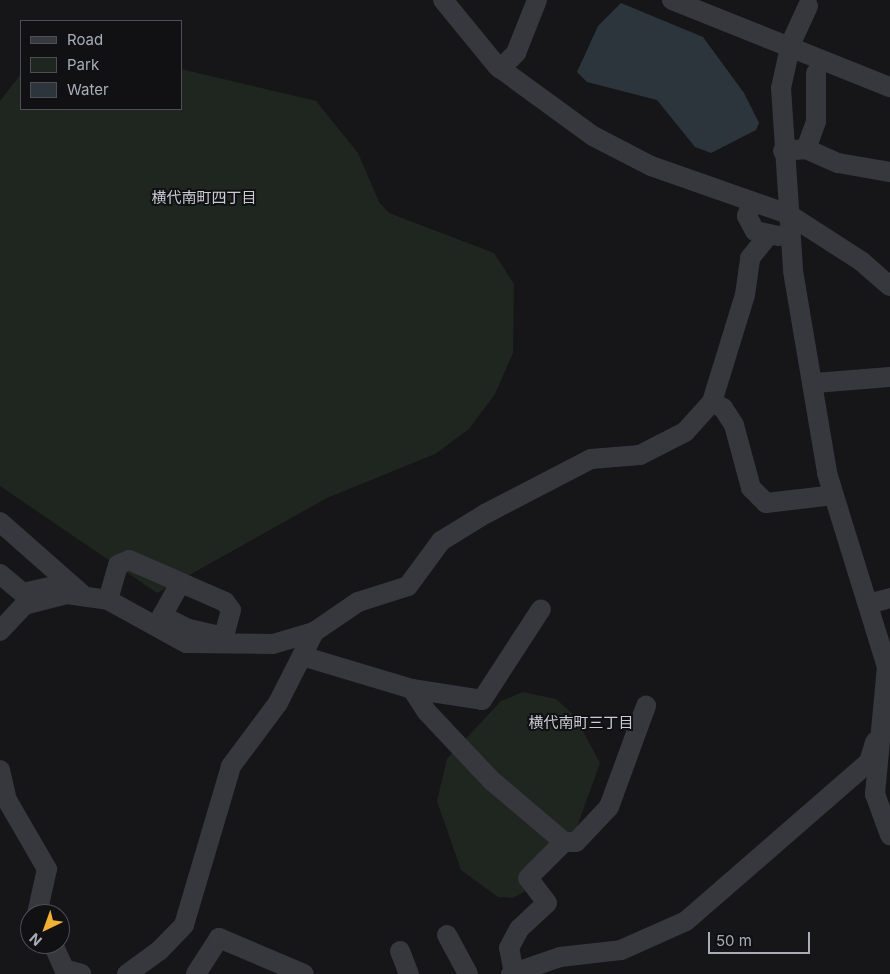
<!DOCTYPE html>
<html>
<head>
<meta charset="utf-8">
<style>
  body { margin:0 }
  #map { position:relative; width:890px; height:974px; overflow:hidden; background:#161618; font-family:Inter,"Noto Sans JP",sans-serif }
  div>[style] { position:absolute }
  .green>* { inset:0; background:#1e261f }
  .water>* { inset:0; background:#2c353c }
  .minor>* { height:20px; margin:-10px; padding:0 10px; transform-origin:10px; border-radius:10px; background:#37383d }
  span { translate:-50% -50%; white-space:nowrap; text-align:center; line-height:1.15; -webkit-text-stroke:4px #111113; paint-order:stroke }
  .neighbourhood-label { font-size:15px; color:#c9ccd4 }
  .legend { position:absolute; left:20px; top:20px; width:162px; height:90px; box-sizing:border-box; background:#111113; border:1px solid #4d4f55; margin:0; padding:6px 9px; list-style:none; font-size:15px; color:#a8adb8 }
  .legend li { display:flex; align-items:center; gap:10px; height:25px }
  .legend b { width:25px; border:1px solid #4d4f55 }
  .north { position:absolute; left:20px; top:904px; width:50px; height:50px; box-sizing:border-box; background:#111113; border:1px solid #4d4f55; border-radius:50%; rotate:222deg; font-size:14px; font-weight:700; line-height:20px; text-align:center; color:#a8adb8 }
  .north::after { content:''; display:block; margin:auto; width:18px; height:22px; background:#f2b134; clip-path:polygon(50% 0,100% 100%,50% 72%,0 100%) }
  .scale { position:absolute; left:708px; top:932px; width:102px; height:22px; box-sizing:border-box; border:2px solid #a8adb8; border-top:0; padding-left:6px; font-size:15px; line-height:18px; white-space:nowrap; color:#a8adb8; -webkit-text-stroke:4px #111113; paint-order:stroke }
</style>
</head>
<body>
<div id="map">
  <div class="green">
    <div style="clip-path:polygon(181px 69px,316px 101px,358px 153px,379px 202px,389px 213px,494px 253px,514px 284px,513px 353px,495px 394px,469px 429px,435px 454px,327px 498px,157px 593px,0 486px,0 101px,21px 74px,21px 109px,181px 109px)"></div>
    <div style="clip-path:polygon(523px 692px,556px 699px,575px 716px,600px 763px,571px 844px,530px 889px,513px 898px,498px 897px,461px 870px,437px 801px,447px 759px,501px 701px)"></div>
  </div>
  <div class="water">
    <div style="clip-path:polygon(621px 3px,703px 37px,744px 93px,759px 123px,756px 130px,711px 153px,695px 147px,657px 100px,587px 82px,577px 72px,598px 26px)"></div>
  </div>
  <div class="minor">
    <div style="left:443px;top:0;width:85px;rotate:50.7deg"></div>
    <div style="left:497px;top:66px;width:119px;rotate:36.1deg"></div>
    <div style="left:593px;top:136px;width:65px;rotate:27.3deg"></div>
    <div style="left:651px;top:166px;width:145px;rotate:19.3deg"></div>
    <div style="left:788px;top:214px;width:87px;rotate:32.8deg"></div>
    <div style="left:861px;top:261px;width:38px;rotate:41deg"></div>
    <div style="left:672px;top:0;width:235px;rotate:21.8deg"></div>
    <div style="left:808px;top:6px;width:41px;rotate:114.7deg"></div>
    <div style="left:791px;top:43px;width:46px;rotate:102.5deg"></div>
    <div style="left:781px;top:88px;width:183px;rotate:86.2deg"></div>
    <div style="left:793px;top:271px;width:205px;rotate:80.4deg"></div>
    <div style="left:827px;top:473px;width:203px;rotate:72.8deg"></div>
    <div style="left:887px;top:667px;width:128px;rotate:95.4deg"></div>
    <div style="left:875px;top:794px;width:44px;rotate:69.9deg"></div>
    <div style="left:500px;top:69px;width:23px;rotate:-45deg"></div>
    <div style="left:516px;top:53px;width:57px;rotate:-68.4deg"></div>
    <div style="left:806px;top:149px;width:30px;rotate:-70deg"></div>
    <div style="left:816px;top:121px;width:48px;rotate:-90deg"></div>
    <div style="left:783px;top:151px;width:23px;rotate:-5deg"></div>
    <div style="left:806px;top:149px;width:35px;rotate:24deg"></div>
    <div style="left:838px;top:163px;width:53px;rotate:9.8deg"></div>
    <div style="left:752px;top:202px;width:15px;rotate:110deg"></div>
    <div style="left:747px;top:216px;width:17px;rotate:62deg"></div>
    <div style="left:755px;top:231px;width:24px;rotate:12deg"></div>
    <div style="left:815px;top:383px;width:75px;rotate:-4.6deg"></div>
    <div style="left:712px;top:402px;width:13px;rotate:29deg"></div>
    <div style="left:723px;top:408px;width:20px;rotate:57deg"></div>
    <div style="left:734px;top:425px;width:65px;rotate:74.9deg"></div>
    <div style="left:751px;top:488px;width:21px;rotate:45deg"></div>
    <div style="left:766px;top:503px;width:68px;rotate:-6.7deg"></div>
    <div style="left:0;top:522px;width:112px;rotate:41.4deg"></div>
    <div style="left:0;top:574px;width:30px;rotate:40deg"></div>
    <div style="left:23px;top:593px;width:26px;rotate:-13deg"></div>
    <div style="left:108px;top:600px;width:36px;rotate:-74deg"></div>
    <div style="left:118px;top:565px;width:12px;rotate:-24deg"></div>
    <div style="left:129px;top:560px;width:105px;rotate:23.6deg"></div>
    <div style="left:225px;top:602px;width:10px;rotate:53deg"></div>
    <div style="left:231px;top:610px;width:28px;rotate:105deg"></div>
    <div style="left:224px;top:637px;width:39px;rotate:-167deg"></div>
    <div style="left:186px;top:628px;width:27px;rotate:-153deg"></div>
    <div style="left:162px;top:616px;width:38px;rotate:-61deg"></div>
    <div style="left:868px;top:604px;width:23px;rotate:-15deg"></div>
    <div style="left:0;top:631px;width:35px;rotate:-47deg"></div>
    <div style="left:24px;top:605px;width:44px;rotate:-14.3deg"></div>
    <div style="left:67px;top:594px;width:41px;rotate:8.3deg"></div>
    <div style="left:108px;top:600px;width:89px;rotate:28.9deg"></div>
    <div style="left:186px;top:643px;width:87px;rotate:0.7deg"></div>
    <div style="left:273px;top:644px;width:43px;rotate:-16.3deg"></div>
    <div style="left:314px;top:632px;width:53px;rotate:-34.3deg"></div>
    <div style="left:358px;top:602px;width:52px;rotate:-17.7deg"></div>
    <div style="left:408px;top:586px;width:56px;rotate:-53.7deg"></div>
    <div style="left:441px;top:541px;width:52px;rotate:-31.5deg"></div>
    <div style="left:485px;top:514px;width:119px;rotate:-27.4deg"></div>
    <div style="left:591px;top:459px;width:49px;rotate:-4.7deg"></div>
    <div style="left:640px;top:455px;width:51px;rotate:-27.1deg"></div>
    <div style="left:685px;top:432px;width:40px;rotate:-48deg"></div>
    <div style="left:712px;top:402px;width:112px;rotate:-72.9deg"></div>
    <div style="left:745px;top:295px;width:37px;rotate:-82deg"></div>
    <div style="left:750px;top:258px;width:27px;rotate:-51deg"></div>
    <div style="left:302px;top:656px;width:115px;rotate:16.7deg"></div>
    <div style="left:412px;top:689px;width:27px;rotate:57deg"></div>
    <div style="left:427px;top:712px;width:93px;rotate:46.7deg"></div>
    <div style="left:491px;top:780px;width:96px;rotate:40.3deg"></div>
    <div style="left:412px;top:689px;width:71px;rotate:8.9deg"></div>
    <div style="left:482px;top:700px;width:108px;rotate:-57deg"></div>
    <div style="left:0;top:770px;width:31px;rotate:77deg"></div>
    <div style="left:7px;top:800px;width:80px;rotate:59.9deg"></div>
    <div style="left:47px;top:869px;width:46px;rotate:102.5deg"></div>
    <div style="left:447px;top:935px;width:44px;rotate:61.7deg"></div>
    <div style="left:53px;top:944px;width:27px;rotate:66deg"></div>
    <div style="left:64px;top:969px;width:18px;rotate:16deg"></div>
    <div style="left:400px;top:951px;width:25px;rotate:69deg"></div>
    <div style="left:514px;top:973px;width:25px;rotate:-101deg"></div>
    <div style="left:509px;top:948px;width:21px;rotate:-62deg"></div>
    <div style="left:519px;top:929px;width:38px;rotate:-43deg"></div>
    <div style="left:547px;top:903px;width:31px;rotate:-127deg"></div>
    <div style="left:528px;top:878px;width:51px;rotate:-45deg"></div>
    <div style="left:564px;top:842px;width:12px"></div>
    <div style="left:576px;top:842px;width:48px;rotate:-46.7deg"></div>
    <div style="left:609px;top:807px;width:108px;rotate:-69.9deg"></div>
    <div style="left:127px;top:974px;width:39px;rotate:-36deg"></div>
    <div style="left:159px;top:951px;width:36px;rotate:-46deg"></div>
    <div style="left:184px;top:925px;width:166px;rotate:-73.5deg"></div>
    <div style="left:231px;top:766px;width:79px;rotate:-53.3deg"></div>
    <div style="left:278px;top:703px;width:80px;rotate:-63.1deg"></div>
    <div style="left:196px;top:974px;width:43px;rotate:-57.4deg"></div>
    <div style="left:219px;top:938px;width:92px;rotate:23deg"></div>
    <div style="left:511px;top:974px;width:52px;rotate:-19.1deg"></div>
    <div style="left:560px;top:957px;width:61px;rotate:-6.5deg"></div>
    <div style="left:621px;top:950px;width:71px;rotate:-24deg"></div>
    <div style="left:686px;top:921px;width:242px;rotate:-41deg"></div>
    <div style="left:869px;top:762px;width:21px;rotate:-73deg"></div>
  </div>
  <div class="neighbourhood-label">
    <span style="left:204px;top:198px">横代南町四丁目</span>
    <span style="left:581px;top:723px">横代南町三丁目</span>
  </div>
  <ul class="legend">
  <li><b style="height:6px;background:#37383d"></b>Road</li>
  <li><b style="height:14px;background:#1e261f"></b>Park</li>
  <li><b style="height:14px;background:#2c353c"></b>Water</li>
  </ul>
  <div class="north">N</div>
  <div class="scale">50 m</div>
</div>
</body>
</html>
